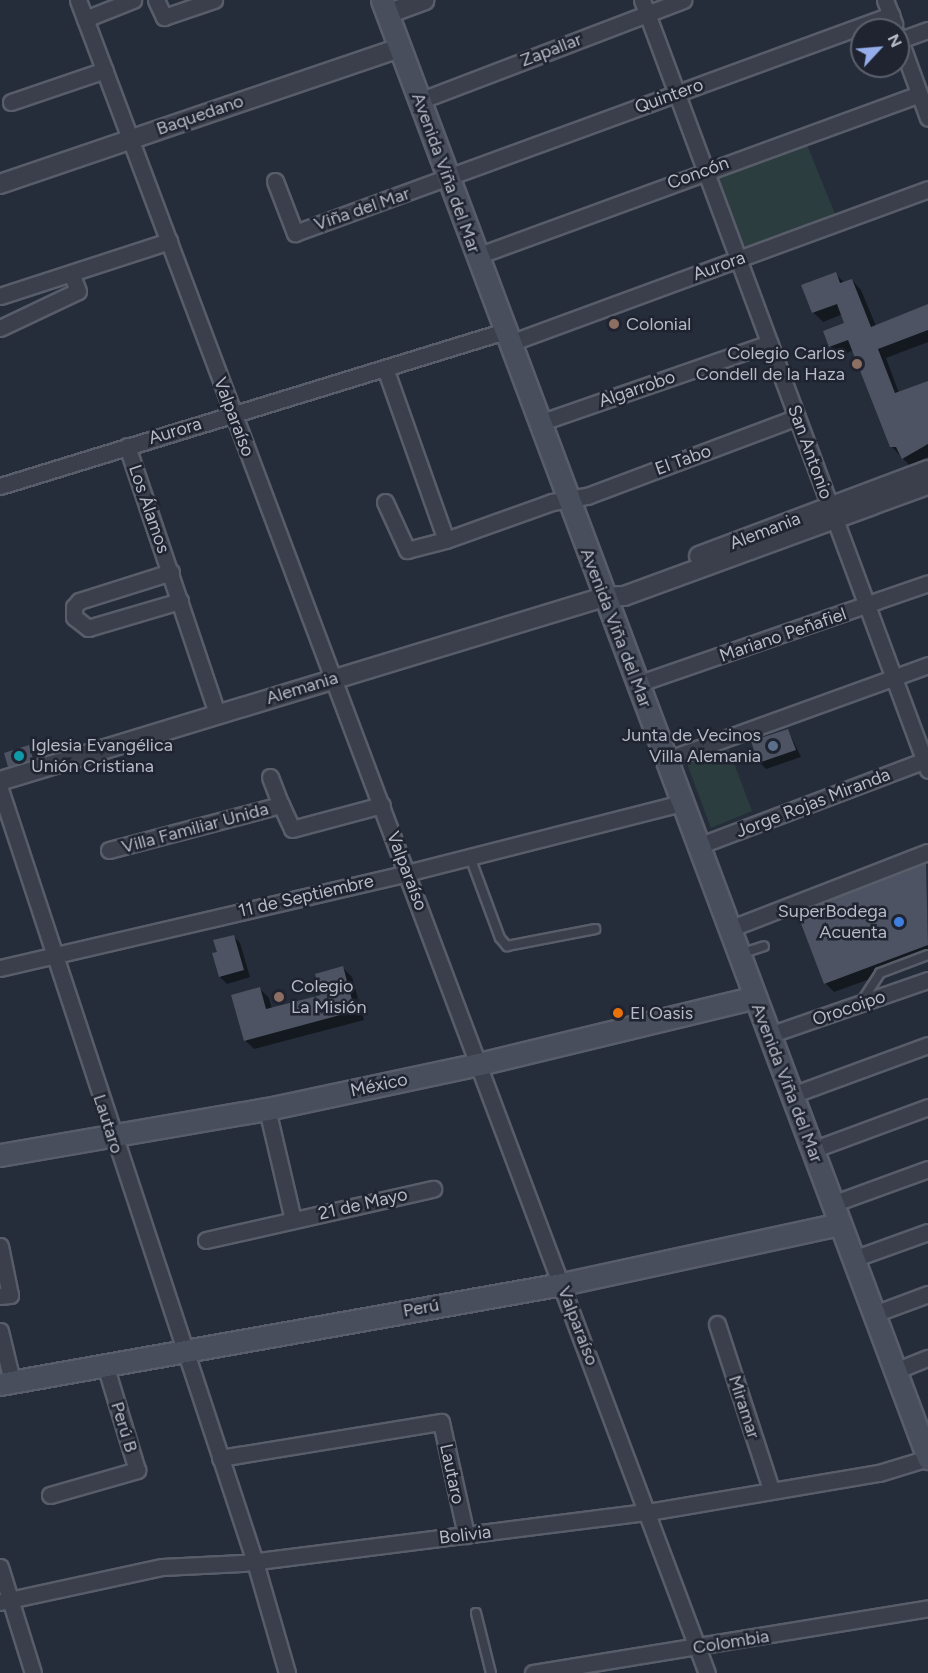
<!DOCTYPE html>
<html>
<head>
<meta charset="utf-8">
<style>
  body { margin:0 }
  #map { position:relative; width:928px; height:1673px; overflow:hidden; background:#262d3a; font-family:Figtree,sans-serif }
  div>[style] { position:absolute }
  .green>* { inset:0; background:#2c3d3f }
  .shadow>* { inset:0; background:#0007 }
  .building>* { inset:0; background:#4d5362 }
  .roads { filter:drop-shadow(2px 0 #585d69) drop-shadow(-2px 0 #585d69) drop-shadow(0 2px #585d69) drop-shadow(0 -2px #585d69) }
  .service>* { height:8px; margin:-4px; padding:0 4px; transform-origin:4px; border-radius:4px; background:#3a3f4b }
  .minor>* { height:15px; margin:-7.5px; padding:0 7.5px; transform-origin:7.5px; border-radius:7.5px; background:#3a3f4b }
  .tertiary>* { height:18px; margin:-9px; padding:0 9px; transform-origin:9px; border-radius:9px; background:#3a3f4b }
  .secondary>* { height:21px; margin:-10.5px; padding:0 10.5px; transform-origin:10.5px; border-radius:10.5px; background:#494e5d }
  .dots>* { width:16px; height:16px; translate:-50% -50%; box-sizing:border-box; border:3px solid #1f2430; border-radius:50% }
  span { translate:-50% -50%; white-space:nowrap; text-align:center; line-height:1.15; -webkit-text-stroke:5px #1f2430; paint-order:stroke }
  .street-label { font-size:18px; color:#b6bac6 }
  .poi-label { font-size:18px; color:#b6bac6 }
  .left { translate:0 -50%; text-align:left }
  .right { translate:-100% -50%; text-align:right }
  .north { position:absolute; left:850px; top:18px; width:60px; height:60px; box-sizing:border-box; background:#1f2430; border:2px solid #5b606c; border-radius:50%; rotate:64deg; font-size:16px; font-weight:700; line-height:24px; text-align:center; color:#b6bac6 }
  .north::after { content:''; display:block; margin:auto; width:21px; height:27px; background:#96adeb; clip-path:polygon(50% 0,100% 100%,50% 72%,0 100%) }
</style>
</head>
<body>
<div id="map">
  <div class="green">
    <div style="clip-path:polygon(805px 140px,835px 214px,747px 247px,739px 244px,713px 174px)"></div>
    <div style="clip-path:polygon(727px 745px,752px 811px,711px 828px,686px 761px)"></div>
  </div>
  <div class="shadow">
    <div style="clip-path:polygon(835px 274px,845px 283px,852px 280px,861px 290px,876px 326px,928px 306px,928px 342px,886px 358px,899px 393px,928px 382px,928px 457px,922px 460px,923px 464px,912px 468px,892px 447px,854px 350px,840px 356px,830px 346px,846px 324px,843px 314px,823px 322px,814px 313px,803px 286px)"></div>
    <div style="clip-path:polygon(788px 730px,801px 757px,766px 769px,759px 762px)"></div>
    <div style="clip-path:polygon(28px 747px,34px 761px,11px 768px,9px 766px)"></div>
    <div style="clip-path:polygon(926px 865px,928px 958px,834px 992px,825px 983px)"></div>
    <div style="clip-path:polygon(233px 936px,240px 943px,250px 977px,227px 984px,220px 977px,218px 953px)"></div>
    <div style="clip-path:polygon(343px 968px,352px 977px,364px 1020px,254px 1049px,245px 1040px,260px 989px,269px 998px,272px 1009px,323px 996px)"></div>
  </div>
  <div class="building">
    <div style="clip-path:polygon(836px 272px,840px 283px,852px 279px,871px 327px,928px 304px,928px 330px,878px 349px,895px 393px,928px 381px,928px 444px,902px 459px,896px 447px,890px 447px,848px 340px,829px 347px,823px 331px,844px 323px,837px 304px,812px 313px,801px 285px)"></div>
    <div style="clip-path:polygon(788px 729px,796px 750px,758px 763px,751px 741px)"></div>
    <div style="clip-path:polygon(29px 745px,33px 759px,8px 767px,4px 753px)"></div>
    <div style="clip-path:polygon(926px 863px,928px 945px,824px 984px,797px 913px)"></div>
    <div style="clip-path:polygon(234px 935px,244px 970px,219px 977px,212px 953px,217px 952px,213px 940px)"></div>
    <div style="clip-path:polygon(343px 966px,355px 1011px,244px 1041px,231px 995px,260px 987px,266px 1009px,321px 995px,315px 974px)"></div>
  </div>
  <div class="roads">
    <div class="service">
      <div style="left:470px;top:857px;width:86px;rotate:69.7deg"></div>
      <div style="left:500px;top:938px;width:11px;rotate:49deg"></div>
      <div style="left:507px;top:946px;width:90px;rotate:-10.9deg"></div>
      <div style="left:740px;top:954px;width:25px;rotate:-18deg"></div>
      <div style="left:862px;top:1001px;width:33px;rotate:-57deg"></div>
      <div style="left:880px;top:973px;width:51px;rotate:-20.6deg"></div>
      <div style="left:476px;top:1613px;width:62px;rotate:76deg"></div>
    </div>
    <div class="minor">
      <div style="left:78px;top:0;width:1787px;rotate:69.4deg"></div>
      <div style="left:156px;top:0;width:19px;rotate:65deg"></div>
      <div style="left:164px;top:17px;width:53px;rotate:-18.8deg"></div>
      <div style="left:642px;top:0;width:821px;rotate:69.62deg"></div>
      <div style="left:885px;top:0;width:26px;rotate:69deg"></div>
      <div style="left:85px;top:19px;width:52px;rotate:-21.6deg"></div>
      <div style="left:898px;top:35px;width:88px;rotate:70.1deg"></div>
      <div style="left:900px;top:40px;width:30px;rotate:-20deg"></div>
      <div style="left:419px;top:101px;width:283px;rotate:-20.9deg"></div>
      <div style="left:11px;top:102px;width:99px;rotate:-18.8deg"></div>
      <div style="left:275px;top:181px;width:56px;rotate:69deg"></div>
      <div style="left:295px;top:233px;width:635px;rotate:-20.09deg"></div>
      <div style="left:477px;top:256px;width:471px;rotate:-20.1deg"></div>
      <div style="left:0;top:296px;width:178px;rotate:-18deg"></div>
      <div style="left:0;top:328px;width:86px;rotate:-25.4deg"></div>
      <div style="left:78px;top:291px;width:17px;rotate:-111deg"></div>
      <div style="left:510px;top:343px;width:445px;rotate:-20.2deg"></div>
      <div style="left:385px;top:368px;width:182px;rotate:70.5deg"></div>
      <div style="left:446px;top:540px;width:113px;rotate:-19.7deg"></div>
      <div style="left:552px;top:502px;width:36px;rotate:-10deg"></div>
      <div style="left:587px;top:496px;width:224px;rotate:-20.6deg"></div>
      <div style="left:539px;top:423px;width:244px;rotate:-19.1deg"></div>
      <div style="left:127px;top:446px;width:283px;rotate:71.4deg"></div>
      <div style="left:0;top:486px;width:528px;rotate:-17.06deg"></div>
      <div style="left:385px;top:502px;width:53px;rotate:65.4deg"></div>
      <div style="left:407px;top:550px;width:40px;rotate:-14.4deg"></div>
      <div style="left:171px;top:572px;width:96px;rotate:162.5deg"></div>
      <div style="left:79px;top:601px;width:8px;rotate:130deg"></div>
      <div style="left:74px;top:607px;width:10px;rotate:90deg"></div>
      <div style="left:74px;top:617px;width:18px;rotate:38deg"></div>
      <div style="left:88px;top:628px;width:96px;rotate:-16.4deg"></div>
      <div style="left:637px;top:684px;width:308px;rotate:-19.1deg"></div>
      <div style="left:666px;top:760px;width:279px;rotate:-19.9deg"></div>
      <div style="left:270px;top:777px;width:30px;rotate:69deg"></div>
      <div style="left:0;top:789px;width:814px;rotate:71.74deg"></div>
      <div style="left:255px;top:1562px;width:116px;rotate:73.9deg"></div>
      <div style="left:698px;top:846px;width:246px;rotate:-20.7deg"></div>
      <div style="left:109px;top:850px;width:178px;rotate:-14.7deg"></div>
      <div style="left:281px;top:805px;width:26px;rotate:65deg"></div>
      <div style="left:292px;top:829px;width:93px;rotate:-14.9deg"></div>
      <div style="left:729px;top:929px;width:213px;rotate:-21.2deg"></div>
      <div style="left:0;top:968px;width:418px;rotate:-13.1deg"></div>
      <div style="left:407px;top:873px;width:284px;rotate:-14.3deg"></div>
      <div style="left:769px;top:1035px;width:168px;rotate:-19.1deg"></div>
      <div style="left:792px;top:1095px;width:145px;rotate:-20.2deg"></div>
      <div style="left:267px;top:1109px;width:114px;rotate:76.8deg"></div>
      <div style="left:812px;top:1150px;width:124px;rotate:-20.3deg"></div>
      <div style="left:832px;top:1204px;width:102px;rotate:-20deg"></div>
      <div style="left:206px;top:1240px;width:233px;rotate:-12.7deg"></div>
      <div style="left:0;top:1246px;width:50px;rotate:78.5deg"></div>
      <div style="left:10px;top:1295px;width:10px;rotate:174deg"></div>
      <div style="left:853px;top:1259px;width:80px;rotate:-19.8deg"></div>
      <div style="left:874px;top:1314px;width:58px;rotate:-20.3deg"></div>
      <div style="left:717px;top:1324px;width:174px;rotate:71.9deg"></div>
      <div style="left:0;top:1331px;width:51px;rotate:76.5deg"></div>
      <div style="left:895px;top:1371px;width:35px;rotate:-22deg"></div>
      <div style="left:220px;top:1458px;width:224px;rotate:-9.3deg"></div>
      <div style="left:441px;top:1422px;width:116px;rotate:77.5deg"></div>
      <div style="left:50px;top:1495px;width:91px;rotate:-16deg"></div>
      <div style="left:137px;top:1470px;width:110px;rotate:-106.9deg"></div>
      <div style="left:0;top:1567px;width:111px;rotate:72.7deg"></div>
      <div style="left:0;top:1602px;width:166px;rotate:-12.2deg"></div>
      <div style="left:162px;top:1567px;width:80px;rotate:-2.9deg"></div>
      <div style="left:242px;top:1563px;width:409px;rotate:-7.2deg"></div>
      <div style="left:648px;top:1512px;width:234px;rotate:-9.6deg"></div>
      <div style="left:879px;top:1473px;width:51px;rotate:-17deg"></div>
      <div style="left:533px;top:1673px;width:400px;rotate:-9.3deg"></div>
    </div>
    <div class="tertiary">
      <div style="left:387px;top:14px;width:40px;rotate:-20.2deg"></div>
      <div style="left:0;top:184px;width:422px;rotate:-18.8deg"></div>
      <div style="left:699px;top:556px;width:245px;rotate:-20.6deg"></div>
      <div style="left:0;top:781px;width:631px;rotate:-16.94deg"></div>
      <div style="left:604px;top:597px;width:20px;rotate:-3deg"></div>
      <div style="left:624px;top:596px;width:324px;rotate:-20.1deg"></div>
    </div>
    <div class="secondary">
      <div style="left:382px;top:0;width:1557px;rotate:69.47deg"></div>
      <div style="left:0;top:1155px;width:271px;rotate:-9.8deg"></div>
      <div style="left:267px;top:1109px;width:217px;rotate:-12deg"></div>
      <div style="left:479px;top:1064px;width:284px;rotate:-13.6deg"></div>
      <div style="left:0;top:1384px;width:571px;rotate:-10.09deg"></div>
      <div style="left:562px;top:1284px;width:284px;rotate:-12.2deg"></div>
    </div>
  </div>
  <div class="dots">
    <div style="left:614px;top:324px;background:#8d6e63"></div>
    <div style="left:857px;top:364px;background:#8d6e63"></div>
    <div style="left:773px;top:746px;background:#5c6f8a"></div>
    <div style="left:19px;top:756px;background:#0f9aa8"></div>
    <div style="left:899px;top:922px;background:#3f7fe0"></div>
    <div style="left:279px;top:997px;background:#8d6e63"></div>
    <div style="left:618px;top:1013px;background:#e8710a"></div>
  </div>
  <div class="street-label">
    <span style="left:551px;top:50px;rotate:-21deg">Zapallar</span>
    <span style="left:669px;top:96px;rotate:-20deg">Quintero</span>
    <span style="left:200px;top:115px;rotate:-19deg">Baquedano</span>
    <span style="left:446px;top:173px;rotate:70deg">Avenida Viña del Mar</span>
    <span style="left:698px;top:173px;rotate:-20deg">Concón</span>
    <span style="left:362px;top:209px;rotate:-19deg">Viña del Mar</span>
    <span style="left:719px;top:266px;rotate:-20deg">Aurora</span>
    <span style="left:637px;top:389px;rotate:-19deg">Algarrobo</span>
    <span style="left:234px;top:417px;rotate:69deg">Valparaíso</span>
    <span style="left:175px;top:431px;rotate:-17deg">Aurora</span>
    <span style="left:810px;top:452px;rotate:70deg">San Antonio</span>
    <span style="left:683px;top:460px;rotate:-20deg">El Tabo</span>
    <span style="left:149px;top:509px;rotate:71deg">Los Álamos</span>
    <span style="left:765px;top:531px;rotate:-21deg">Alemania</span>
    <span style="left:616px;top:628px;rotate:69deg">Avenida Viña del Mar</span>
    <span style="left:783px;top:635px;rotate:-19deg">Mariano Peñafiel</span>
    <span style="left:302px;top:688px;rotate:-17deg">Alemania</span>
    <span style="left:813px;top:803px;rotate:-21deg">Jorge Rojas Miranda</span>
    <span style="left:195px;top:828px;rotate:-15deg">Villa Familiar Unida</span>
    <span style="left:407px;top:871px;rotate:69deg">Valparaíso</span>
    <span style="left:306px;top:896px;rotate:-13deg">11 de Septiembre</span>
    <span style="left:849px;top:1008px;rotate:-19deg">Orocoipo</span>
    <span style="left:787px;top:1083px;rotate:69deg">Avenida Viña del Mar</span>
    <span style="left:379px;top:1085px;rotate:-12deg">México</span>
    <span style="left:108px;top:1124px;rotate:72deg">Lautaro</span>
    <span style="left:363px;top:1204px;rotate:-13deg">21 de Mayo</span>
    <span style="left:421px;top:1308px;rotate:-10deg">Perú</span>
    <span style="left:578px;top:1326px;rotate:69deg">Valparaíso</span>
    <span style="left:744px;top:1407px;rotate:72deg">Miramar</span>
    <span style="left:124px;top:1427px;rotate:73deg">Perú B</span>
    <span style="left:452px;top:1474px;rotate:78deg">Lautaro</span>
    <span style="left:465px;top:1535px;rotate:-7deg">Bolivia</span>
    <span style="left:731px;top:1642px;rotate:-9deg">Colombia</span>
  </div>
  <div class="poi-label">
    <span class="left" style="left:626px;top:324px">Colonial</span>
    <span class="right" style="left:845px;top:364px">Colegio Carlos<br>Condell de la Haza</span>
    <span class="right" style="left:761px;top:746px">Junta de Vecinos<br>Villa Alemania</span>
    <span class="left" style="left:31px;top:756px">Iglesia Evangélica<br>Unión Cristiana</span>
    <span class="right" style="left:887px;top:922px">SuperBodega<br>Acuenta</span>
    <span class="left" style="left:291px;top:997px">Colegio<br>La Misión</span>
    <span class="left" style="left:630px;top:1013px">El Oasis</span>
  </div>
  <div class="north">N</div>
</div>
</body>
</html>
